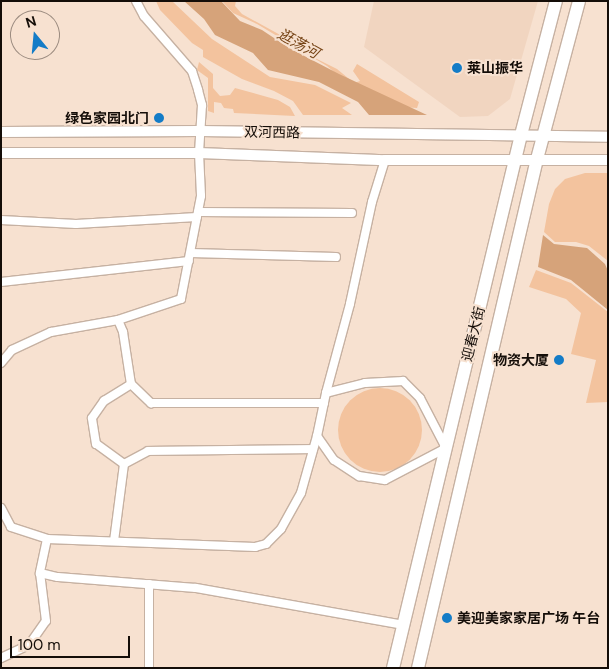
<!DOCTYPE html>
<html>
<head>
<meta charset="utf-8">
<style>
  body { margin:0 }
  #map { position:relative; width:609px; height:669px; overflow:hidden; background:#f7e1d0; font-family:"DM Sans","Noto Sans SC",sans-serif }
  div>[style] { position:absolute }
  .built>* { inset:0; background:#f1d5c0 }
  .green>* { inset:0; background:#f3c39e }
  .round { border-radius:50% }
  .water>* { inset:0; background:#d6a37a }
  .roads { filter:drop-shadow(1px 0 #c6b1a2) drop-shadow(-1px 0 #c6b1a2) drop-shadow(0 1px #c6b1a2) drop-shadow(0 -1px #c6b1a2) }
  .minor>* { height:8px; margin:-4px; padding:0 4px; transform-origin:4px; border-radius:4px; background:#fff }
  .tertiary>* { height:10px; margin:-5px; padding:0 5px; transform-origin:5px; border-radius:5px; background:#fff }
  .primary>* { height:12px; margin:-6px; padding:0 6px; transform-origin:6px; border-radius:6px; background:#fff }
  .dots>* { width:14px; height:14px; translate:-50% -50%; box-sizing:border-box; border:2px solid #f7e1d0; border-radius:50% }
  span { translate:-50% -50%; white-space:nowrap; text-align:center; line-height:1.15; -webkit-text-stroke:4px #f7e1d0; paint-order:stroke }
  .poi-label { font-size:14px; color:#140d08; font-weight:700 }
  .left { translate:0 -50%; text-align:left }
  .right { translate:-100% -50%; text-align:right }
  .street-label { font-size:14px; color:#140d08 }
  .water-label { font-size:15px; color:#774517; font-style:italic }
  .frame { position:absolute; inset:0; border:2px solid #140d08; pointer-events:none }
  .north { position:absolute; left:10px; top:10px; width:50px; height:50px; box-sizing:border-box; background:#f7e1d0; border:1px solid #9c8c80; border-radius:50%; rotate:343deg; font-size:14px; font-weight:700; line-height:20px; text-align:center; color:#140d08 }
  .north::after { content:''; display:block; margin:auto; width:18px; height:22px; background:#147cc7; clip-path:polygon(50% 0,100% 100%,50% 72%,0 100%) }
  .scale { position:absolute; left:10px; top:636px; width:120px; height:22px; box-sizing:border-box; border:2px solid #140d08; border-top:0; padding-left:6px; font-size:15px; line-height:18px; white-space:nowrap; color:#140d08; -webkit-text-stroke:4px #f7e1d0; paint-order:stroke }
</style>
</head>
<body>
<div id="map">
  <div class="built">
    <div style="clip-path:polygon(374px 1px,538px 1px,510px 99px,488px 116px,460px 117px,364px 47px)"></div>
  </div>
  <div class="green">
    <div style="clip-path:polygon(156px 1px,172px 1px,212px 39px,270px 77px,315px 85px,351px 103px,342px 108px,352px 115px,303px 115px,293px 101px,274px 91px,242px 79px,203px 57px,203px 50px,192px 43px,160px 10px)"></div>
    <div style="clip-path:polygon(222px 1px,236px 1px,235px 6px,242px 14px,293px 42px,315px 58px,337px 69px,354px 83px,360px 81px,353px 71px,357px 64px,419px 102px,417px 108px,402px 107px,352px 87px,327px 66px,257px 24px,233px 13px)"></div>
    <div style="clip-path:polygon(199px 62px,213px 74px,213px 88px,220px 96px,230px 95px,235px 88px,278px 100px,290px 107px,295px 116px,234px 113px,233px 109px,224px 108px,221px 103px,214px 102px,214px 113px,208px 111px,208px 78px,197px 70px)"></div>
    <div style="clip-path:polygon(585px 173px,608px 173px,608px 261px,589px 246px,576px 242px,555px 242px,544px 232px,549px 204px,555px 189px,565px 179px)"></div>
    <div style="clip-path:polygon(536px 270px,571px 283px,608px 312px,608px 402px,586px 403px,596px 360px,571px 354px,581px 313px,566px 299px,529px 287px)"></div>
    <div class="round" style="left:338px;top:388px;width:84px;height:84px"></div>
  </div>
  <div class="water">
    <div style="clip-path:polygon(184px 1px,221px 1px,240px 21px,262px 30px,289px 48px,339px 74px,427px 115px,369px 115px,358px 102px,319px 82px,268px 70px,253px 53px,215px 35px,204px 19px)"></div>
    <div style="clip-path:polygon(543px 235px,554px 244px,587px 248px,605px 264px,608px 271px,608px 310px,571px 280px,538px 267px)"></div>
  </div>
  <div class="roads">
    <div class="minor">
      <div style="left:136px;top:1px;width:17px;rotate:62deg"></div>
      <div style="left:144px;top:16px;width:73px;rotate:48.9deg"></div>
      <div style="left:192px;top:71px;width:20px;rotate:72deg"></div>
      <div style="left:198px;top:90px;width:16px;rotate:75deg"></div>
      <div style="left:202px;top:105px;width:48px;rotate:93.6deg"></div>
      <div style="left:199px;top:153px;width:43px;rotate:87.3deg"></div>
      <div style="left:201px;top:196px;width:105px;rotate:101deg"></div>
      <div style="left:181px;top:299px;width:66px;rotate:161.6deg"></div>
      <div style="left:118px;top:320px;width:13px;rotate:67deg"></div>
      <div style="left:123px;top:332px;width:53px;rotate:81.3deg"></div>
      <div style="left:131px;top:384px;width:28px;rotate:44deg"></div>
      <div style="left:151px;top:403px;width:173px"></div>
      <div style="left:385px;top:160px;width:44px;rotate:107.2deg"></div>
      <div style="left:372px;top:202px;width:104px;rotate:102.2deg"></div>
      <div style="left:350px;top:304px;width:92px;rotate:105.1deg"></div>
      <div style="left:326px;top:393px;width:44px;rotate:101.8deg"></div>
      <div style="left:317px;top:436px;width:59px;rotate:105.7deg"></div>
      <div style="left:301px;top:493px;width:41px;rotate:119.1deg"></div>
      <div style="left:281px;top:529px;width:21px;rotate:135deg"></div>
      <div style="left:266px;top:544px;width:11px;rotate:165deg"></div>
      <div style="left:255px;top:547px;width:208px;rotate:-177.8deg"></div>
      <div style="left:47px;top:539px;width:35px;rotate:102deg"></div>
      <div style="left:40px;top:573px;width:18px;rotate:13deg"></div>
      <div style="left:58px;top:577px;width:138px;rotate:4.6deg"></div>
      <div style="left:196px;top:588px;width:210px;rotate:10.1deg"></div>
      <div style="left:198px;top:212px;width:154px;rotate:0.4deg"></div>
      <div style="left:1px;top:220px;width:75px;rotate:3.1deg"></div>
      <div style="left:76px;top:224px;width:121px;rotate:-3.3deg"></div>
      <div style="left:191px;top:253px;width:145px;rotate:1.6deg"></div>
      <div style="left:1px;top:282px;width:189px;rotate:-6.4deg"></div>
      <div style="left:1px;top:363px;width:17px;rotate:-50deg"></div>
      <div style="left:12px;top:350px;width:43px;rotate:-24.8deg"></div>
      <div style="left:51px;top:332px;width:68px;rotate:-10.2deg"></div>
      <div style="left:317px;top:436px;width:29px;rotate:55deg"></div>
      <div style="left:334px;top:460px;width:30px;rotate:33deg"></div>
      <div style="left:359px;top:476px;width:26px;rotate:9deg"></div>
      <div style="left:385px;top:480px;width:69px;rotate:-27.7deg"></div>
      <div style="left:446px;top:448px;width:56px;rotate:-117.5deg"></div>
      <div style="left:420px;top:398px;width:24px;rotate:-135deg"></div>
      <div style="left:403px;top:381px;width:38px;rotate:177deg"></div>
      <div style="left:365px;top:383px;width:40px;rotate:165.6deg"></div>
      <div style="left:124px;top:464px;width:34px;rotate:-144deg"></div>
      <div style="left:96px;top:444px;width:26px;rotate:-99deg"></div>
      <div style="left:92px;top:418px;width:21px;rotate:-55deg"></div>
      <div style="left:104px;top:401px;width:32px;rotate:-32deg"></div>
      <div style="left:1px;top:508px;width:21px;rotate:62deg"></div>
      <div style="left:11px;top:527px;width:38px;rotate:18deg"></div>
      <div style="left:114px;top:541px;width:78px;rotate:-82.6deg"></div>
      <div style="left:124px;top:464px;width:27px;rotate:-28deg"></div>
      <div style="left:148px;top:451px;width:165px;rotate:-0.7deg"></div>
      <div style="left:1px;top:658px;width:31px;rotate:-25deg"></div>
      <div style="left:29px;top:645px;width:29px;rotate:-55deg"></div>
      <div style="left:46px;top:621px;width:48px;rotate:-97.1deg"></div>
      <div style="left:149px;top:668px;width:84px;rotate:-90deg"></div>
    </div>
    <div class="tertiary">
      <div style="left:1px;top:132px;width:199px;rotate:-0.3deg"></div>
      <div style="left:200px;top:131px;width:408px;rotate:0.8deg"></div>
      <div style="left:1px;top:153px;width:198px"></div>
      <div style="left:199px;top:153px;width:186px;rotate:2.2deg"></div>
      <div style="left:385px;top:160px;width:223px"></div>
    </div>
    <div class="primary">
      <div style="left:393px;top:668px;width:548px;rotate:-76.5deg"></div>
      <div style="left:521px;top:135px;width:138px;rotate:-75.4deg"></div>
      <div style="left:418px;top:668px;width:523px;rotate:-76.84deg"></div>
      <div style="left:537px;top:159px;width:163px;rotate:-75.1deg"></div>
    </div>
  </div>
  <div class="dots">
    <div style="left:457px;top:68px;background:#147cc7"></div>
    <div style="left:159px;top:118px;background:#147cc7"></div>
    <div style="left:559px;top:360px;background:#147cc7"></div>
    <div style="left:447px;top:618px;background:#147cc7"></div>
  </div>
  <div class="poi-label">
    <span class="left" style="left:467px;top:68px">莱山振华</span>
    <span class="right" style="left:149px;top:118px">绿色家园北门</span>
    <span class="right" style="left:549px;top:360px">物资大厦</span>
    <span class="left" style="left:457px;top:618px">美迎美家家居广场 午台</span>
  </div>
  <div class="street-label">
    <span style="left:272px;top:132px;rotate:1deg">双河西路</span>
    <span style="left:473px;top:334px;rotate:-76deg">迎春大街</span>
  </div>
  <div class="water-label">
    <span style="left:298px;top:44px;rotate:29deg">逛荡河</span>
  </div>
  <div class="frame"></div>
  <div class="north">N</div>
  <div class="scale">100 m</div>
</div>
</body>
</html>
